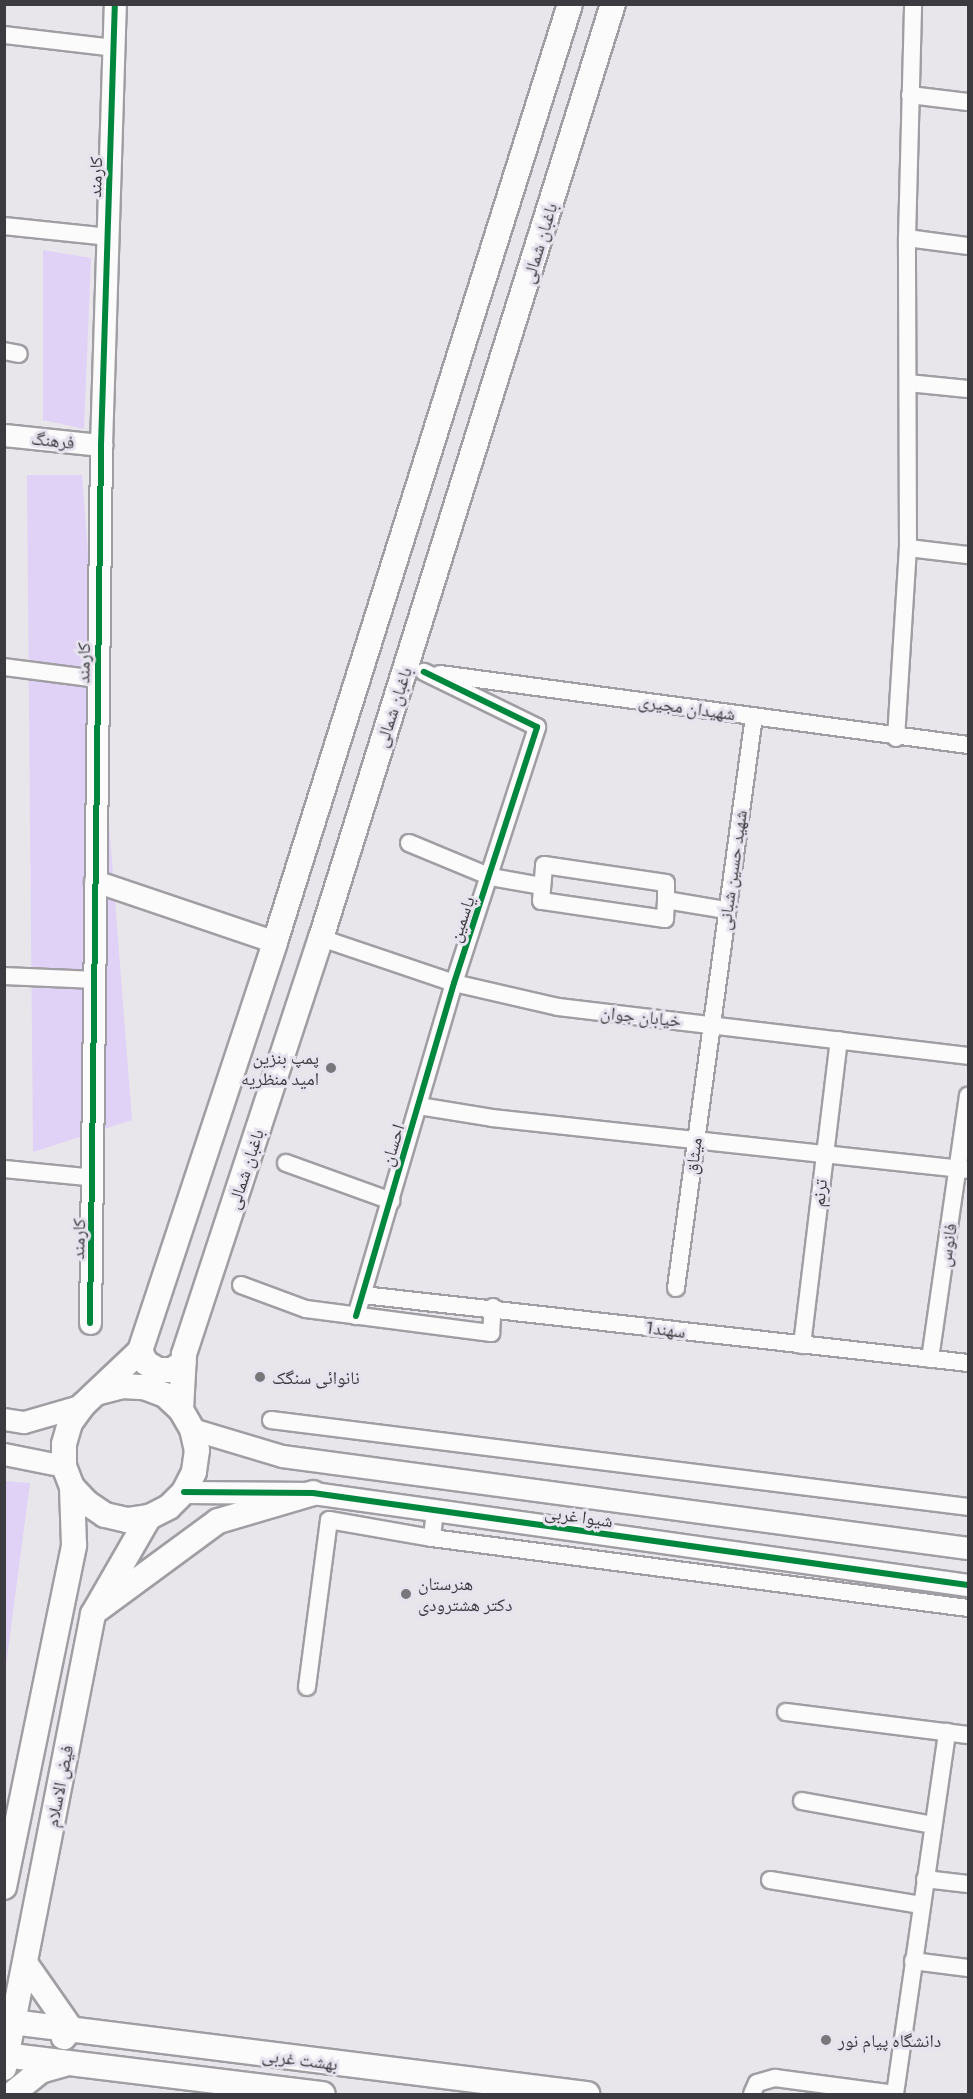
<!DOCTYPE html>
<html>
<head>
<meta charset="utf-8">
<style>
  body { margin:0 }
  #map { position:relative; width:973px; height:2099px; overflow:hidden; background:#e8e6eb; font-family:"Exo 2","Noto Naskh Arabic",sans-serif }
  div>[style] { position:absolute }
  .green>* { inset:0; background:#e0d1f6 }
  .roads { filter:drop-shadow(2px 0 #a09ea2) drop-shadow(-2px 0 #a09ea2) drop-shadow(0 2px #a09ea2) drop-shadow(0 -2px #a09ea2) }
  .minor>* { height:16px; margin:-8px; padding:0 8px; transform-origin:8px; border-radius:8px; background:#fcfbfc }
  .tertiary>* { height:21px; margin:-10.5px; padding:0 10.5px; transform-origin:10.5px; border-radius:10.5px; background:#fcfbfc }
  .secondary>* { height:24px; margin:-12px; padding:0 12px; transform-origin:12px; border-radius:12px; background:#fcfbfc }
  .cycleway>* { height:6px; margin:-3px; padding:0 3px; transform-origin:3px; border-radius:3px; background:#00873e }
  .dots>* { width:16px; height:16px; translate:-50% -50%; box-sizing:border-box; border:3px solid #e7e3ee; border-radius:50% }
  span { translate:-50% -50%; white-space:nowrap; text-align:center; line-height:1.15; -webkit-text-stroke:6px #e7e3ee; paint-order:stroke }
  .street-label { font-size:18px; color:#3c3b3f }
  .poi-label { font-size:18px; color:#3c3b3f }
  .right { translate:-100% -50%; text-align:right }
  .left { translate:0 -50%; text-align:left }
  .frame { position:absolute; inset:0; border:6px solid #3c3b3f; pointer-events:none }
</style>
</head>
<body>
<div id="map">
  <div class="green">
    <div style="clip-path:polygon(43px 250px,91px 258px,84px 429px,43px 420px)"></div>
    <div style="clip-path:polygon(27px 475px,82px 475px,132px 1120px,33px 1152px)"></div>
    <div style="clip-path:polygon(5px 1481px,30px 1483px,5px 1673px,4px 1481px)"></div>
  </div>
  <div class="roads">
    <div class="minor">
      <div style="left:4px;top:35px;width:111px;rotate:6.7deg"></div>
      <div style="left:910px;top:95px;width:58px;rotate:6.9deg"></div>
      <div style="left:4px;top:226px;width:105px;rotate:6deg"></div>
      <div style="left:907px;top:238px;width:62px;rotate:7.5deg"></div>
      <div style="left:4px;top:351px;width:15px;rotate:11deg"></div>
      <div style="left:908px;top:383px;width:60px;rotate:5.7deg"></div>
      <div style="left:908px;top:548px;width:60px;rotate:6.7deg"></div>
      <div style="left:4px;top:667px;width:95px;rotate:7.3deg"></div>
      <div style="left:440px;top:674px;width:533px;rotate:7.66deg"></div>
      <div style="left:896px;top:738px;width:190px;rotate:-86.4deg"></div>
      <div style="left:908px;top:548px;width:310px;rotate:-90.2deg"></div>
      <div style="left:907px;top:238px;width:234px;rotate:-88.5deg"></div>
      <div style="left:409px;top:843px;width:89px;rotate:22.5deg"></div>
      <div style="left:491px;top:877px;width:52px;rotate:10deg"></div>
      <div style="left:666px;top:900px;width:19px;rotate:93deg"></div>
      <div style="left:665px;top:919px;width:125px;rotate:-171.7deg"></div>
      <div style="left:541px;top:901px;width:36px;rotate:-85deg"></div>
      <div style="left:544px;top:865px;width:123px;rotate:8.4deg"></div>
      <div style="left:666px;top:883px;width:17px;rotate:90deg"></div>
      <div style="left:666px;top:900px;width:61px;rotate:9.5deg"></div>
      <div style="left:321px;top:938px;width:140px;rotate:18.7deg"></div>
      <div style="left:454px;top:983px;width:107px;rotate:13deg"></div>
      <div style="left:558px;top:1007px;width:413px;rotate:6.8deg"></div>
      <div style="left:4px;top:976px;width:90px;rotate:2.5deg"></div>
      <div style="left:419px;top:1106px;width:74px;rotate:9.3deg"></div>
      <div style="left:492px;top:1118px;width:479px;rotate:6.2deg"></div>
      <div style="left:286px;top:1163px;width:112px;rotate:19.9deg"></div>
      <div style="left:4px;top:1169px;width:91px;rotate:5.6deg"></div>
      <div style="left:241px;top:1285px;width:69px;rotate:20.3deg"></div>
      <div style="left:306px;top:1309px;width:187px;rotate:7.4deg"></div>
      <div style="left:491px;top:1333px;width:26px;rotate:-86deg"></div>
      <div style="left:676px;top:1288px;width:577px;rotate:-82.23deg"></div>
      <div style="left:363px;top:1295px;width:609px;rotate:6.41deg"></div>
      <div style="left:356px;top:1316px;width:347px;rotate:-73.6deg"></div>
      <div style="left:454px;top:983px;width:269px;rotate:-72deg"></div>
      <div style="left:537px;top:727px;width:126px;rotate:-154deg"></div>
      <div style="left:802px;top:1345px;width:307px;rotate:-83.1deg"></div>
      <div style="left:930px;top:1359px;width:266px;rotate:-81.8deg"></div>
      <div style="left:271px;top:1420px;width:702px;rotate:7.11deg"></div>
      <div style="left:432px;top:1538px;width:541px;rotate:7.44deg"></div>
      <div style="left:307px;top:1687px;width:168px;rotate:-82.5deg"></div>
      <div style="left:329px;top:1520px;width:105px;rotate:9.9deg"></div>
      <div style="left:432px;top:1538px;width:27px;rotate:-84deg"></div>
      <div style="left:786px;top:1712px;width:183px;rotate:7.2deg"></div>
      <div style="left:802px;top:1801px;width:133px;rotate:10.4deg"></div>
      <div style="left:925px;top:1879px;width:43px;rotate:6.6deg"></div>
      <div style="left:770px;top:1880px;width:153px;rotate:9.4deg"></div>
      <div style="left:913px;top:1961px;width:55px;rotate:7.3deg"></div>
      <div style="left:752px;top:2094px;width:12px;rotate:-66deg"></div>
      <div style="left:757px;top:2083px;width:19px;rotate:-16deg"></div>
      <div style="left:775px;top:2078px;width:121px;rotate:7.6deg"></div>
      <div style="left:895px;top:2094px;width:366px;rotate:-81.8deg"></div>
    </div>
    <div class="tertiary">
      <div style="left:4px;top:435px;width:98px;rotate:5.9deg"></div>
      <div style="left:95px;top:881px;width:190px;rotate:18.7deg"></div>
      <div style="left:90px;top:1323px;width:878px;rotate:-89.28deg"></div>
      <div style="left:101px;top:445px;width:441px;rotate:-88.2deg"></div>
      <div style="left:4px;top:1419px;width:20px;rotate:9deg"></div>
      <div style="left:24px;top:1422px;width:61px;rotate:-16.1deg"></div>
      <div style="left:192px;top:1429px;width:94px;rotate:16.7deg"></div>
      <div style="left:282px;top:1456px;width:692px;rotate:7.64deg"></div>
      <div style="left:4px;top:1454px;width:61px;rotate:11.3deg"></div>
      <div style="left:184px;top:1492px;width:129px;rotate:0.4deg"></div>
      <div style="left:313px;top:1493px;width:661px;rotate:8deg"></div>
    </div>
    <div class="secondary">
      <div style="left:140px;top:1351px;width:13px;rotate:63deg"></div>
      <div style="left:146px;top:1363px;width:14px;rotate:30deg"></div>
      <div style="left:158px;top:1370px;width:14px"></div>
      <div style="left:172px;top:1370px;width:14px;rotate:-34deg"></div>
      <div style="left:100px;top:1392px;width:23px;rotate:-15deg"></div>
      <div style="left:122px;top:1386px;width:22px;rotate:3deg"></div>
      <div style="left:144px;top:1387px;width:22px;rotate:21deg"></div>
      <div style="left:165px;top:1395px;width:22px;rotate:43deg"></div>
      <div style="left:181px;top:1410px;width:22px;rotate:60deg"></div>
      <div style="left:192px;top:1429px;width:22px;rotate:77deg"></div>
      <div style="left:197px;top:1450px;width:22px;rotate:98deg"></div>
      <div style="left:194px;top:1472px;width:22px;rotate:117deg"></div>
      <div style="left:184px;top:1492px;width:21px;rotate:135deg"></div>
      <div style="left:169px;top:1507px;width:22px;rotate:153deg"></div>
      <div style="left:149px;top:1517px;width:22px;rotate:172deg"></div>
      <div style="left:127px;top:1520px;width:23px;rotate:-167deg"></div>
      <div style="left:105px;top:1515px;width:22px;rotate:-146deg"></div>
      <div style="left:87px;top:1503px;width:22px;rotate:-133deg"></div>
      <div style="left:72px;top:1487px;width:22px;rotate:-111deg"></div>
      <div style="left:64px;top:1466px;width:22px;rotate:-90deg"></div>
      <div style="left:64px;top:1444px;width:22px;rotate:-74deg"></div>
      <div style="left:70px;top:1423px;width:22px;rotate:-54deg"></div>
      <div style="left:83px;top:1405px;width:79px;rotate:-43.5deg"></div>
      <div style="left:140px;top:1351px;width:431px;rotate:-71.7deg"></div>
      <div style="left:275px;top:942px;width:983px;rotate:-72.54deg"></div>
      <div style="left:181px;top:1410px;width:56px;rotate:-86.9deg"></div>
      <div style="left:184px;top:1354px;width:438px;rotate:-71.8deg"></div>
      <div style="left:321px;top:938px;width:979px;rotate:-72.64deg"></div>
      <div style="left:97px;top:1610px;width:150px;rotate:-36.3deg"></div>
      <div style="left:218px;top:1521px;width:99px;rotate:-16.4deg"></div>
      <div style="left:4px;top:1887px;width:349px;rotate:-78.4deg"></div>
      <div style="left:74px;top:1545px;width:58px;rotate:-92deg"></div>
      <div style="left:25px;top:1963px;width:80px;rotate:55.1deg"></div>
      <div style="left:71px;top:2029px;width:11px;rotate:131deg"></div>
      <div style="left:4px;top:2021px;width:588px;rotate:7.14deg"></div>
      <div style="left:4px;top:2055px;width:321px;rotate:7deg"></div>
      <div style="left:4px;top:2068px;width:463px;rotate:-78.9deg"></div>
      <div style="left:93px;top:1614px;width:112px;rotate:-60deg"></div>
      <div style="left:12px;top:2094px;width:36px;rotate:-39deg"></div>
      <div style="left:40px;top:2071px;width:25px;rotate:-16deg"></div>
    </div>
  </div>
  <div class="cycleway">
    <div style="left:356px;top:1316px;width:347px;rotate:-73.6deg"></div>
    <div style="left:454px;top:983px;width:269px;rotate:-72deg"></div>
    <div style="left:537px;top:727px;width:126px;rotate:-154deg"></div>
    <div style="left:90px;top:1323px;width:878px;rotate:-89.28deg"></div>
    <div style="left:101px;top:445px;width:441px;rotate:-88.2deg"></div>
    <div style="left:184px;top:1492px;width:129px;rotate:0.4deg"></div>
    <div style="left:313px;top:1493px;width:661px;rotate:8deg"></div>
  </div>
  <div class="dots">
    <div style="left:331px;top:1068px;background:#78777b"></div>
    <div style="left:260px;top:1377px;background:#78777b"></div>
    <div style="left:406px;top:1594px;background:#78777b"></div>
    <div style="left:826px;top:2040px;background:#78777b"></div>
  </div>
  <div class="street-label">
    <span style="left:95px;top:177px;rotate:-88deg">کارمند</span>
    <span style="left:539px;top:243px;rotate:-73deg">باغبان شمالی</span>
    <span style="left:53px;top:440px;rotate:6deg">فرهنگ</span>
    <span style="left:83px;top:663px;rotate:-89deg">کارمند</span>
    <span style="left:393px;top:707px;rotate:-72deg">باغبان شمالی</span>
    <span style="left:687px;top:707px;rotate:8deg">شهیدان مجیری</span>
    <span style="left:732px;top:870px;rotate:-82deg">شهید حسین شبانی</span>
    <span style="left:461px;top:919px;rotate:-71deg">یاسمین</span>
    <span style="left:641px;top:1016px;rotate:6deg">خیابان جوان</span>
    <span style="left:392px;top:1145px;rotate:-73deg">احسان</span>
    <span style="left:693px;top:1156px;rotate:-83deg">میثاق</span>
    <span style="left:245px;top:1169px;rotate:-72deg">باغبان شمالی</span>
    <span style="left:819px;top:1193px;rotate:-84deg">ترنم</span>
    <span style="left:78px;top:1239px;rotate:-88deg">کارمند</span>
    <span style="left:947px;top:1245px;rotate:-81deg">فانوس</span>
    <span style="left:666px;top:1329px;rotate:7deg">1سهند</span>
    <span style="left:579px;top:1516px;rotate:8deg">شیوا غربی</span>
    <span style="left:59px;top:1786px;rotate:-79deg">فیض الاسلام</span>
    <span style="left:300px;top:2059px;rotate:7deg">بهشت غربی</span>
  </div>
  <div class="poi-label">
    <span class="right" style="left:319px;top:1068px">پمپ بنزین<br>امید منظریه</span>
    <span class="left" style="left:272px;top:1377px">نانوائی سنگک</span>
    <span class="left" style="left:418px;top:1594px">هنرستان<br>دکتر هشترودی</span>
    <span class="left" style="left:838px;top:2040px">دانشگاه پیام نور</span>
  </div>
  <div class="frame"></div>
</div>
</body>
</html>
